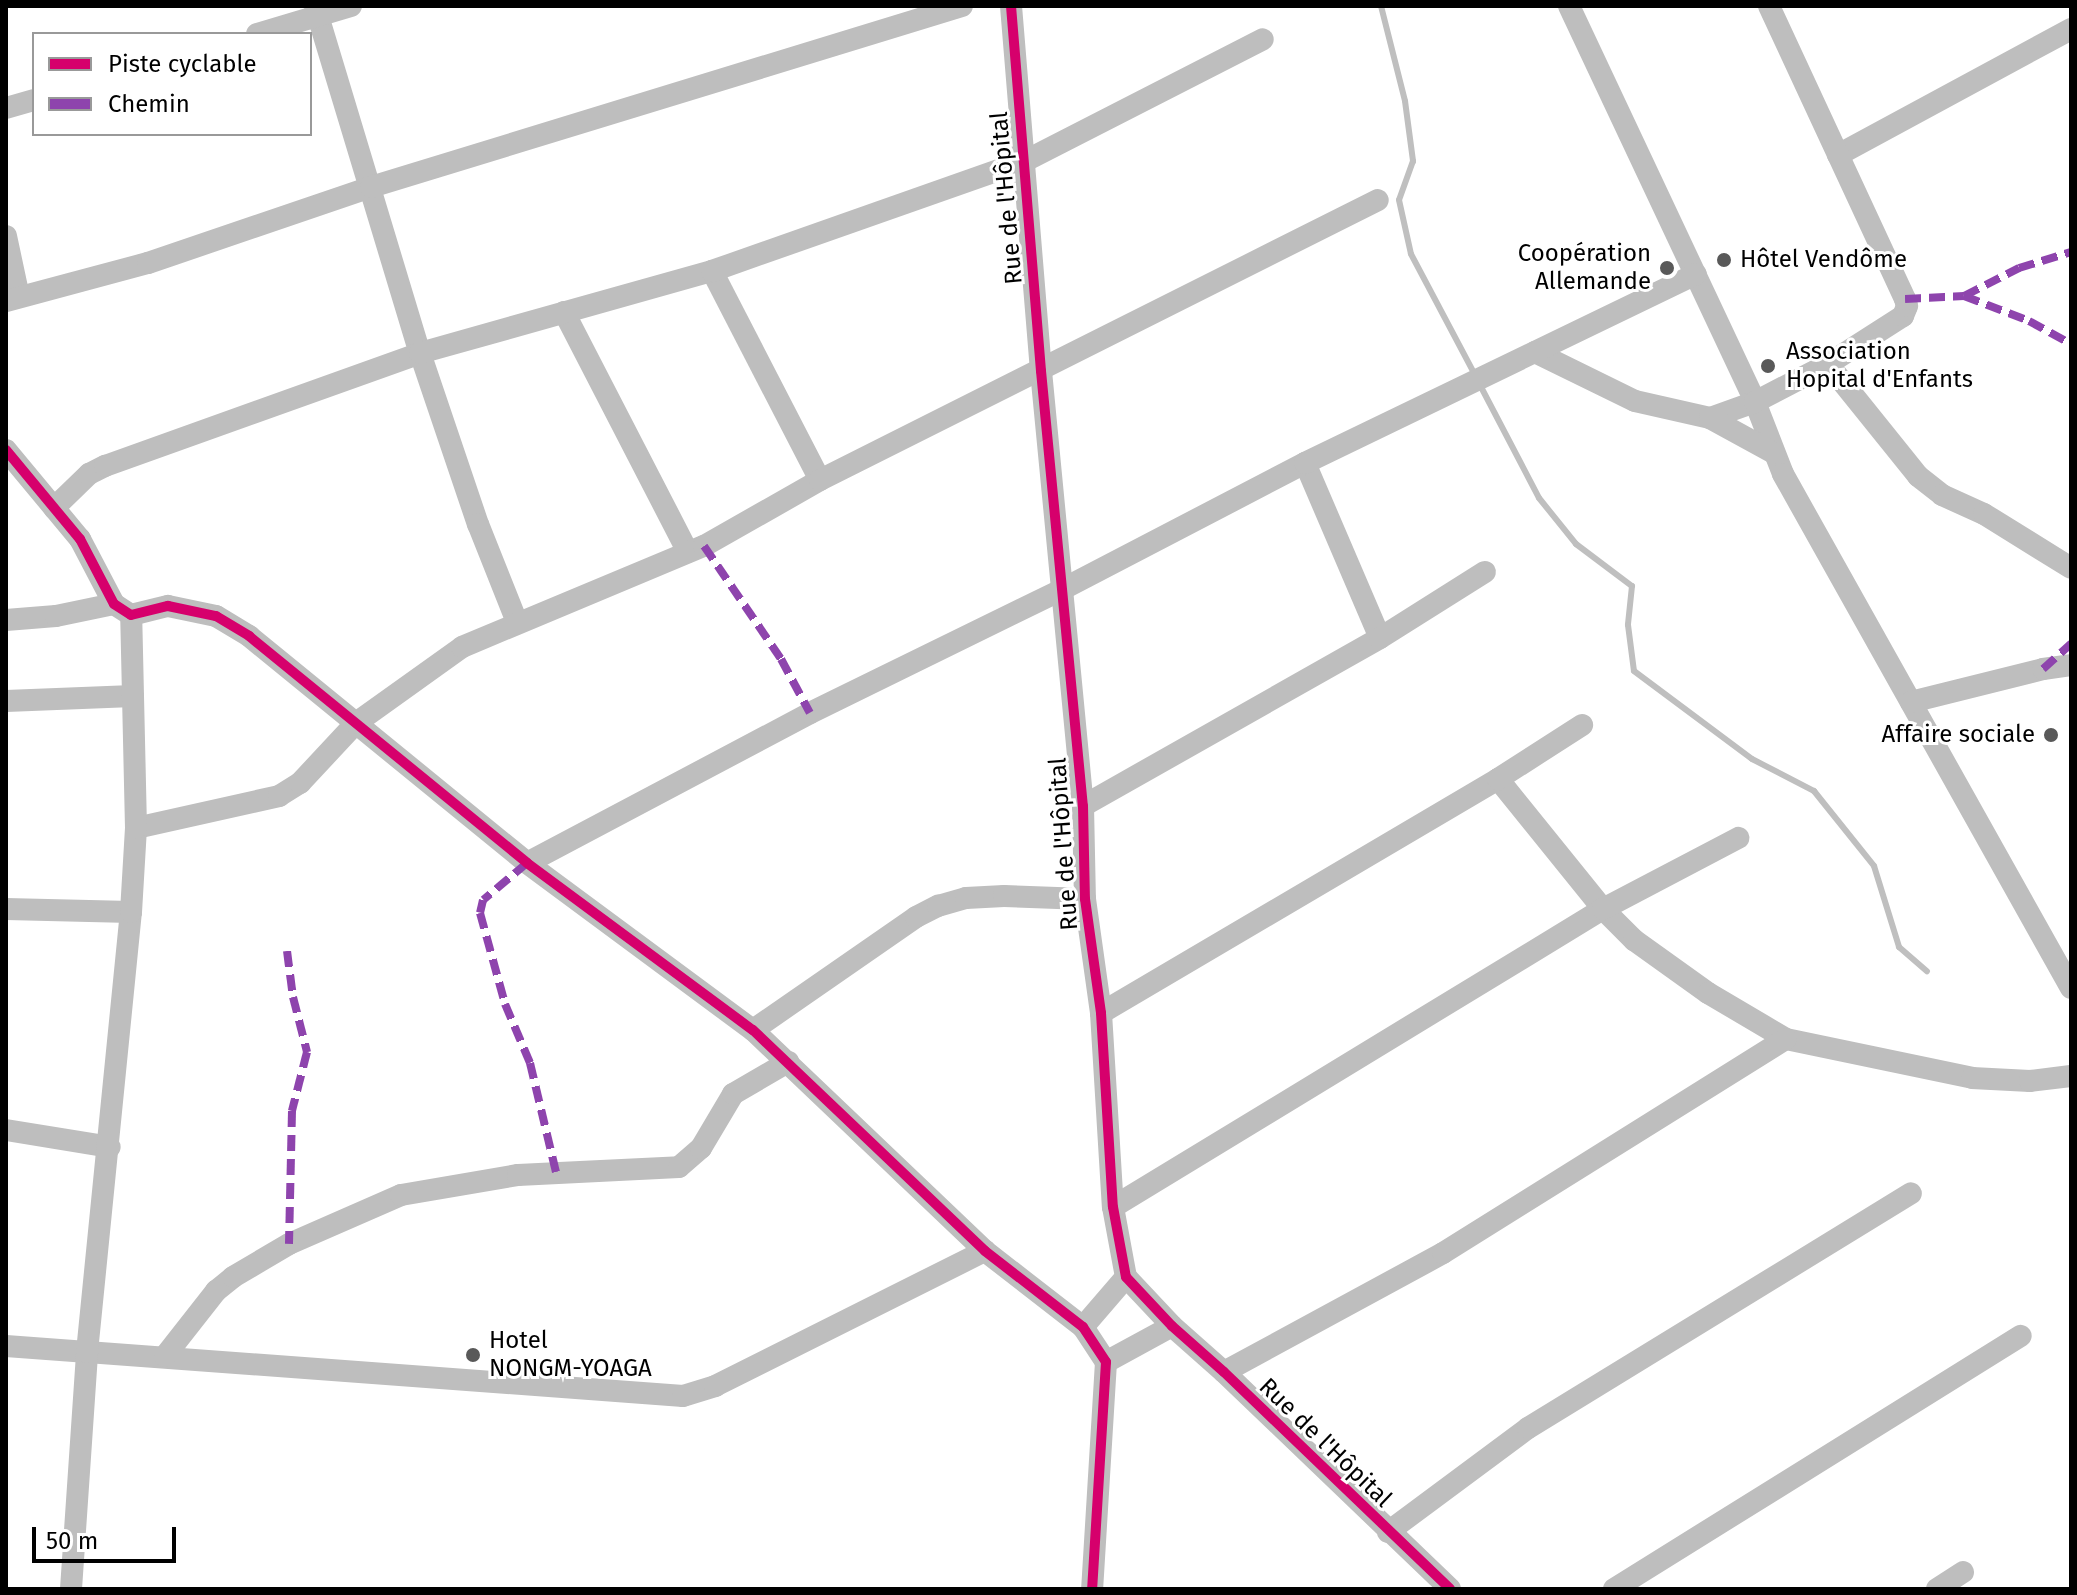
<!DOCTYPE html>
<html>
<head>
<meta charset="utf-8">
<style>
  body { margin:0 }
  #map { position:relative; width:2077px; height:1595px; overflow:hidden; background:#fff; font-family:"Fira Sans",sans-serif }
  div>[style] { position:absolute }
  .stream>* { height:6px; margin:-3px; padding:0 3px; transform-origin:3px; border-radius:3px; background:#bfbfbf }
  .minor>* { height:22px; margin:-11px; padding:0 11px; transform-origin:11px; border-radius:11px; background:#bebebe }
  .quiet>* { height:8px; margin-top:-4px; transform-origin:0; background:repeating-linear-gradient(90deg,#8e44ad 0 16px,transparent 0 24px) }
  .cycleway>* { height:10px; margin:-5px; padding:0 5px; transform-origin:5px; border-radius:5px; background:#d6006c }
  .dots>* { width:22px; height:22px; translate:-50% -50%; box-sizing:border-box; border:4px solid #fff; border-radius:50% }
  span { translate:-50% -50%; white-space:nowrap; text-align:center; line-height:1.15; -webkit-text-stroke:6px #fff; paint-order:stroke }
  .street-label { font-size:24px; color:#000 }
  .poi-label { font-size:24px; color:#000 }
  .right { translate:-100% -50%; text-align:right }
  .left { translate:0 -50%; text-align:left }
  .frame { position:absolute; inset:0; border:8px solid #000; pointer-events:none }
  .legend { position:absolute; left:32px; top:32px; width:280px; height:104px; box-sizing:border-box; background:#fff; border:2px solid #999; margin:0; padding:10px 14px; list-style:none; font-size:24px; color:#000 }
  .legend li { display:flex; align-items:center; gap:16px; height:40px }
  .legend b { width:40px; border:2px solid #999 }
  .scale { position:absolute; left:32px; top:1527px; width:144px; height:36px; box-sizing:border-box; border:4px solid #000; border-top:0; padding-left:10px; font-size:24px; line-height:28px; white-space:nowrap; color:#000; -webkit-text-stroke:6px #fff; paint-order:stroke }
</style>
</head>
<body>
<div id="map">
  <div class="stream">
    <div style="left:1381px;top:6px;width:98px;rotate:75.8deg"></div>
    <div style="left:1405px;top:101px;width:61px;rotate:82.4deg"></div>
    <div style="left:1413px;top:161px;width:41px;rotate:109.7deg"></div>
    <div style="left:1399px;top:200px;width:55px;rotate:77.5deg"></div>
    <div style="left:1411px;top:254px;width:137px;rotate:62.1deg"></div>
    <div style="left:1480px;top:385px;width:127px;rotate:62.4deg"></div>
    <div style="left:1539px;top:498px;width:59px;rotate:51.2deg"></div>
    <div style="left:1576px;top:544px;width:70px;rotate:36.9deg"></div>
    <div style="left:1632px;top:586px;width:39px;rotate:96deg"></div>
    <div style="left:1628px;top:625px;width:46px;rotate:82.6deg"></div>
    <div style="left:1634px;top:671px;width:147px;rotate:36.7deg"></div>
    <div style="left:1752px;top:759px;width:70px;rotate:27.3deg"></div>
    <div style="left:1814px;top:791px;width:96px;rotate:51.3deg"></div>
    <div style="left:1874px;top:866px;width:85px;rotate:72.8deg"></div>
    <div style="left:1899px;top:947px;width:37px;rotate:41deg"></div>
  </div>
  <div class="minor">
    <div style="left:315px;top:6px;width:363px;rotate:73.2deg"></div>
    <div style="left:420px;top:353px;width:181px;rotate:71.3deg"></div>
    <div style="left:478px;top:524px;width:105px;rotate:68.3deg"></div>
    <div style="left:1011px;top:6px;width:366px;rotate:85.3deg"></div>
    <div style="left:1041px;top:371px;width:437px;rotate:84.5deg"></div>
    <div style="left:1083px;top:806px;width:93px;rotate:88.8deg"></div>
    <div style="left:1085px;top:899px;width:115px;rotate:82deg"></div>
    <div style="left:1101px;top:1013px;width:194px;rotate:86.5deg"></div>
    <div style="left:1113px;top:1207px;width:71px;rotate:79.5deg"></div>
    <div style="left:1126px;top:1277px;width:67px;rotate:46.8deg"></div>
    <div style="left:1172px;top:1326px;width:69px;rotate:41.5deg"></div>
    <div style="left:1224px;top:1372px;width:313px;rotate:43.8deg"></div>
    <div style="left:1569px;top:6px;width:438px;rotate:64.8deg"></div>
    <div style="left:1755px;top:402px;width:77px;rotate:68.7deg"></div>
    <div style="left:1783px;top:474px;width:589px;rotate:60.74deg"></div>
    <div style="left:257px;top:34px;width:98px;rotate:-16.6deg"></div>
    <div style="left:6px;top:108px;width:29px;rotate:-16deg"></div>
    <div style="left:1838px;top:155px;width:265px;rotate:-28.4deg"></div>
    <div style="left:6px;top:236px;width:62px;rotate:78deg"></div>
    <div style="left:712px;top:271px;width:235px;rotate:62.7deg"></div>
    <div style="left:6px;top:301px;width:147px;rotate:-15deg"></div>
    <div style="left:148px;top:263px;width:236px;rotate:-18.8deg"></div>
    <div style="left:371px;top:187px;width:618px;rotate:-17.03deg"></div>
    <div style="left:564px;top:312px;width:270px;rotate:62.7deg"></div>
    <div style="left:1535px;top:352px;width:111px;rotate:26.1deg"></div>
    <div style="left:1635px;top:401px;width:77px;rotate:12.8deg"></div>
    <div style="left:1710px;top:418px;width:48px;rotate:-19.6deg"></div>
    <div style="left:1755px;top:402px;width:82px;rotate:-27.5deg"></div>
    <div style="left:1828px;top:364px;width:89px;rotate:-32.6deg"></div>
    <div style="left:1903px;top:316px;width:11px;rotate:-68deg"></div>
    <div style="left:1907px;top:306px;width:7px;rotate:-106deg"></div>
    <div style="left:1905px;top:299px;width:323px;rotate:-114.9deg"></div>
    <div style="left:1828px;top:364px;width:144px;rotate:51.2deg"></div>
    <div style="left:1918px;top:476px;width:31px;rotate:38deg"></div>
    <div style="left:1942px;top:495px;width:46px;rotate:24.3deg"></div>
    <div style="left:1984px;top:514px;width:102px;rotate:31.8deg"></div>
    <div style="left:1710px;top:418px;width:73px;rotate:28.7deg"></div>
    <div style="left:6px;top:450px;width:116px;rotate:50.3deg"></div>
    <div style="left:80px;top:539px;width:73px;rotate:62.4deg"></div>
    <div style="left:114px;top:604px;width:20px;rotate:33deg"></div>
    <div style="left:131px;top:615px;width:38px;rotate:-14deg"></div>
    <div style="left:168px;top:606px;width:49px;rotate:11.8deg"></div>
    <div style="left:216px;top:616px;width:39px;rotate:31deg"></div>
    <div style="left:249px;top:636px;width:359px;rotate:39.2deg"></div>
    <div style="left:527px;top:863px;width:281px;rotate:36.5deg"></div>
    <div style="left:753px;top:1030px;width:320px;rotate:43.6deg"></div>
    <div style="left:985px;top:1251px;width:124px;rotate:37.8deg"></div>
    <div style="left:1083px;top:1327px;width:42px;rotate:56.7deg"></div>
    <div style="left:1106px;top:1362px;width:227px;rotate:93.5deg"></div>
    <div style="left:1305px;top:463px;width:190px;rotate:66.8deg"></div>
    <div style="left:54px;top:508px;width:49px;rotate:-44.2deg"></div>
    <div style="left:89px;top:474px;width:18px;rotate:-27deg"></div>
    <div style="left:105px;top:466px;width:335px;rotate:-19.7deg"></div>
    <div style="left:420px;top:353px;width:303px;rotate:-15.7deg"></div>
    <div style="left:712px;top:271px;width:332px;rotate:-19.4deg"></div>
    <div style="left:1025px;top:161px;width:267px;rotate:-27.1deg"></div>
    <div style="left:6px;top:620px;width:50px;rotate:-4.6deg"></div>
    <div style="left:56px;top:616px;width:59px;rotate:-11.7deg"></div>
    <div style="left:6px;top:701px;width:127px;rotate:-2.3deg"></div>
    <div style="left:1911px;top:702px;width:136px;rotate:-14deg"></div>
    <div style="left:2043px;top:669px;width:28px;rotate:-8deg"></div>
    <div style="left:1498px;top:779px;width:167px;rotate:51.1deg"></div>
    <div style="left:1603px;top:909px;width:44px;rotate:45deg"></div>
    <div style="left:1634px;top:940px;width:91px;rotate:35.6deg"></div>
    <div style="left:1708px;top:993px;width:91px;rotate:30.5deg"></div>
    <div style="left:1786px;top:1039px;width:190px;rotate:11.8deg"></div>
    <div style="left:1972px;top:1078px;width:58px;rotate:3deg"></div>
    <div style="left:2030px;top:1081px;width:41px;rotate:-7deg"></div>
    <div style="left:1083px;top:806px;width:341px;rotate:-29.5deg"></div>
    <div style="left:1380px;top:638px;width:124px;rotate:-32.2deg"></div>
    <div style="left:136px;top:828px;width:147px;rotate:-12.6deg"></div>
    <div style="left:279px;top:796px;width:25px;rotate:-32deg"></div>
    <div style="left:300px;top:783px;width:82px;rotate:-47deg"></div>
    <div style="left:356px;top:723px;width:130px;rotate:-35.6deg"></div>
    <div style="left:462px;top:647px;width:262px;rotate:-22.7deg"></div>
    <div style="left:704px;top:546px;width:133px;rotate:-29.6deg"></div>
    <div style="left:820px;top:480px;width:624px;rotate:-26.65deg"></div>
    <div style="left:527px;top:863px;width:320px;rotate:-27.9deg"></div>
    <div style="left:810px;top:713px;width:280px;rotate:-26.1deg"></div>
    <div style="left:1061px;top:590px;width:275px;rotate:-27.5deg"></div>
    <div style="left:1305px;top:463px;width:434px;rotate:-25.8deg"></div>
    <div style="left:6px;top:909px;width:125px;rotate:1.4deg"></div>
    <div style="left:1101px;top:1013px;width:461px;rotate:-30.5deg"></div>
    <div style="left:1498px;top:779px;width:100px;rotate:-32.7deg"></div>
    <div style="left:753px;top:1030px;width:198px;rotate:-34.7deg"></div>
    <div style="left:916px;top:917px;width:25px;rotate:-27deg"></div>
    <div style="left:938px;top:906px;width:29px;rotate:-16deg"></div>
    <div style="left:966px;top:898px;width:38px;rotate:-3deg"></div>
    <div style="left:1004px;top:896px;width:81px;rotate:2.1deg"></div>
    <div style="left:6px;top:1130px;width:105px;rotate:9.3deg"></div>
    <div style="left:1113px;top:1207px;width:574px;rotate:-31.31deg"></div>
    <div style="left:1603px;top:909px;width:153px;rotate:-27.7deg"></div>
    <div style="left:1083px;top:1327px;width:66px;rotate:-49.3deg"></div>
    <div style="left:6px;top:1346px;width:679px;rotate:4.22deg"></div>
    <div style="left:683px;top:1396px;width:34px;rotate:-17deg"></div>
    <div style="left:715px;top:1386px;width:302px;rotate:-26.6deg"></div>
    <div style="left:165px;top:1356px;width:83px;rotate:-51.9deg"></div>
    <div style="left:216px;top:1291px;width:22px;rotate:-39deg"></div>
    <div style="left:233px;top:1277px;width:65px;rotate:-30.5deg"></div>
    <div style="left:289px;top:1244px;width:122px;rotate:-23.6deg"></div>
    <div style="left:401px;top:1195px;width:119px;rotate:-9.7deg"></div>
    <div style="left:518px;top:1175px;width:161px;rotate:-2.8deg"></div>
    <div style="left:679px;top:1167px;width:29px;rotate:-41deg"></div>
    <div style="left:701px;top:1148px;width:63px;rotate:-59.3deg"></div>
    <div style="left:733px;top:1094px;width:64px;rotate:-30.2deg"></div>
    <div style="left:1106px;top:1362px;width:75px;rotate:-28.6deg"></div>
    <div style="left:1224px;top:1372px;width:249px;rotate:-28.5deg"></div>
    <div style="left:1443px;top:1253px;width:404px;rotate:-32deg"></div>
    <div style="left:1388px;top:1532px;width:174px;rotate:-36.6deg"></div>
    <div style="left:1528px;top:1428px;width:449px;rotate:-31.5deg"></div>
    <div style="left:71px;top:1589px;width:238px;rotate:-86.1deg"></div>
    <div style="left:87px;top:1352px;width:442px;rotate:-84.3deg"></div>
    <div style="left:131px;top:912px;width:84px;rotate:-86.6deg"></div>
    <div style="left:136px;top:828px;width:213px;rotate:-91.3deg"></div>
    <div style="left:1614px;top:1589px;width:479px;rotate:-31.9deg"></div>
    <div style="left:1937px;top:1589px;width:31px;rotate:-33deg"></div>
  </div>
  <div class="quiet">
    <div style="left:1964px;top:296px;width:62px;rotate:-27deg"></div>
    <div style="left:2019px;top:268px;width:54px;rotate:-17.1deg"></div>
    <div style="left:1905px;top:299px;width:59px;rotate:-2.9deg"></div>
    <div style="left:1964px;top:296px;width:70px;rotate:21deg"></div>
    <div style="left:2029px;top:321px;width:48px;rotate:28.7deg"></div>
    <div style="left:704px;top:546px;width:137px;rotate:55.7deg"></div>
    <div style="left:781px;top:659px;width:61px;rotate:61.8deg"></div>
    <div style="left:2043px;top:669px;width:38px;rotate:-42deg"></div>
    <div style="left:527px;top:863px;width:57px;rotate:139.9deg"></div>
    <div style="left:483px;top:900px;width:13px;rotate:103deg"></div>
    <div style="left:480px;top:913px;width:94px;rotate:74.6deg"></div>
    <div style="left:505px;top:1004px;width:64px;rotate:67deg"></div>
    <div style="left:530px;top:1063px;width:112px;rotate:76.6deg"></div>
    <div style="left:287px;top:951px;width:46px;rotate:82.6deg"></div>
    <div style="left:293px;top:997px;width:57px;rotate:75.7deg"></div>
    <div style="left:307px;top:1052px;width:61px;rotate:104.3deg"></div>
    <div style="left:292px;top:1111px;width:133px;rotate:91.3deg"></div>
  </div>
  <div class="cycleway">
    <div style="left:1011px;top:6px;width:366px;rotate:85.3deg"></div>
    <div style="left:1041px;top:371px;width:437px;rotate:84.5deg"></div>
    <div style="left:1083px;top:806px;width:93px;rotate:88.8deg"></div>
    <div style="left:1085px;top:899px;width:115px;rotate:82deg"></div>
    <div style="left:1101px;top:1013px;width:194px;rotate:86.5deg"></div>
    <div style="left:1113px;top:1207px;width:71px;rotate:79.5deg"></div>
    <div style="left:1126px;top:1277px;width:67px;rotate:46.8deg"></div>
    <div style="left:1172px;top:1326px;width:69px;rotate:41.5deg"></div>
    <div style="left:1224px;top:1372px;width:313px;rotate:43.8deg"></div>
    <div style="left:6px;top:450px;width:116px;rotate:50.3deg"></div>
    <div style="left:80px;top:539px;width:73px;rotate:62.4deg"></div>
    <div style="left:114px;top:604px;width:20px;rotate:33deg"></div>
    <div style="left:131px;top:615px;width:38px;rotate:-14deg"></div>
    <div style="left:168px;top:606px;width:49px;rotate:11.8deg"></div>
    <div style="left:216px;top:616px;width:39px;rotate:31deg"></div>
    <div style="left:249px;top:636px;width:359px;rotate:39.2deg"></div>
    <div style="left:527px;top:863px;width:281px;rotate:36.5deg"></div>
    <div style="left:753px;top:1030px;width:320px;rotate:43.6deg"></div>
    <div style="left:985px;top:1251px;width:124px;rotate:37.8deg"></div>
    <div style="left:1083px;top:1327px;width:42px;rotate:56.7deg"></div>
    <div style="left:1106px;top:1362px;width:227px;rotate:93.5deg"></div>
  </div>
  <div class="dots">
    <div style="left:1724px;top:260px;background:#595959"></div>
    <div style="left:1667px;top:268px;background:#595959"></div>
    <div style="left:1768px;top:366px;background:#595959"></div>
    <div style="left:2051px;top:735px;background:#595959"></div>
    <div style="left:473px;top:1355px;background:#595959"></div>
  </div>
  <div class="street-label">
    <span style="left:1007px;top:198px;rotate:-95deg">Rue de l'Hôpital</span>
    <span style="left:1064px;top:844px;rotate:-94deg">Rue de l'Hôpital</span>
    <span style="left:1325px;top:1443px;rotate:44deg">Rue de l'Hôpital</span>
  </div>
  <div class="poi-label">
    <span class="right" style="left:1651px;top:268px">Coopération<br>Allemande</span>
    <span class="left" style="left:1740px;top:260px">Hôtel Vendôme</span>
    <span class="left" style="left:1786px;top:366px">Association<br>Hopital d'Enfants</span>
    <span class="right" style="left:2035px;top:735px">Affaire sociale</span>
    <span class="left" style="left:489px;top:1355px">Hotel<br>NONGM-YOAGA</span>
  </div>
  <div class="frame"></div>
  <ul class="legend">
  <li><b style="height:10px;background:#d6006c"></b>Piste cyclable</li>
  <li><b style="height:10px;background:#8e44ad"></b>Chemin</li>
  </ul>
  <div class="scale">50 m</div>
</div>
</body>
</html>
